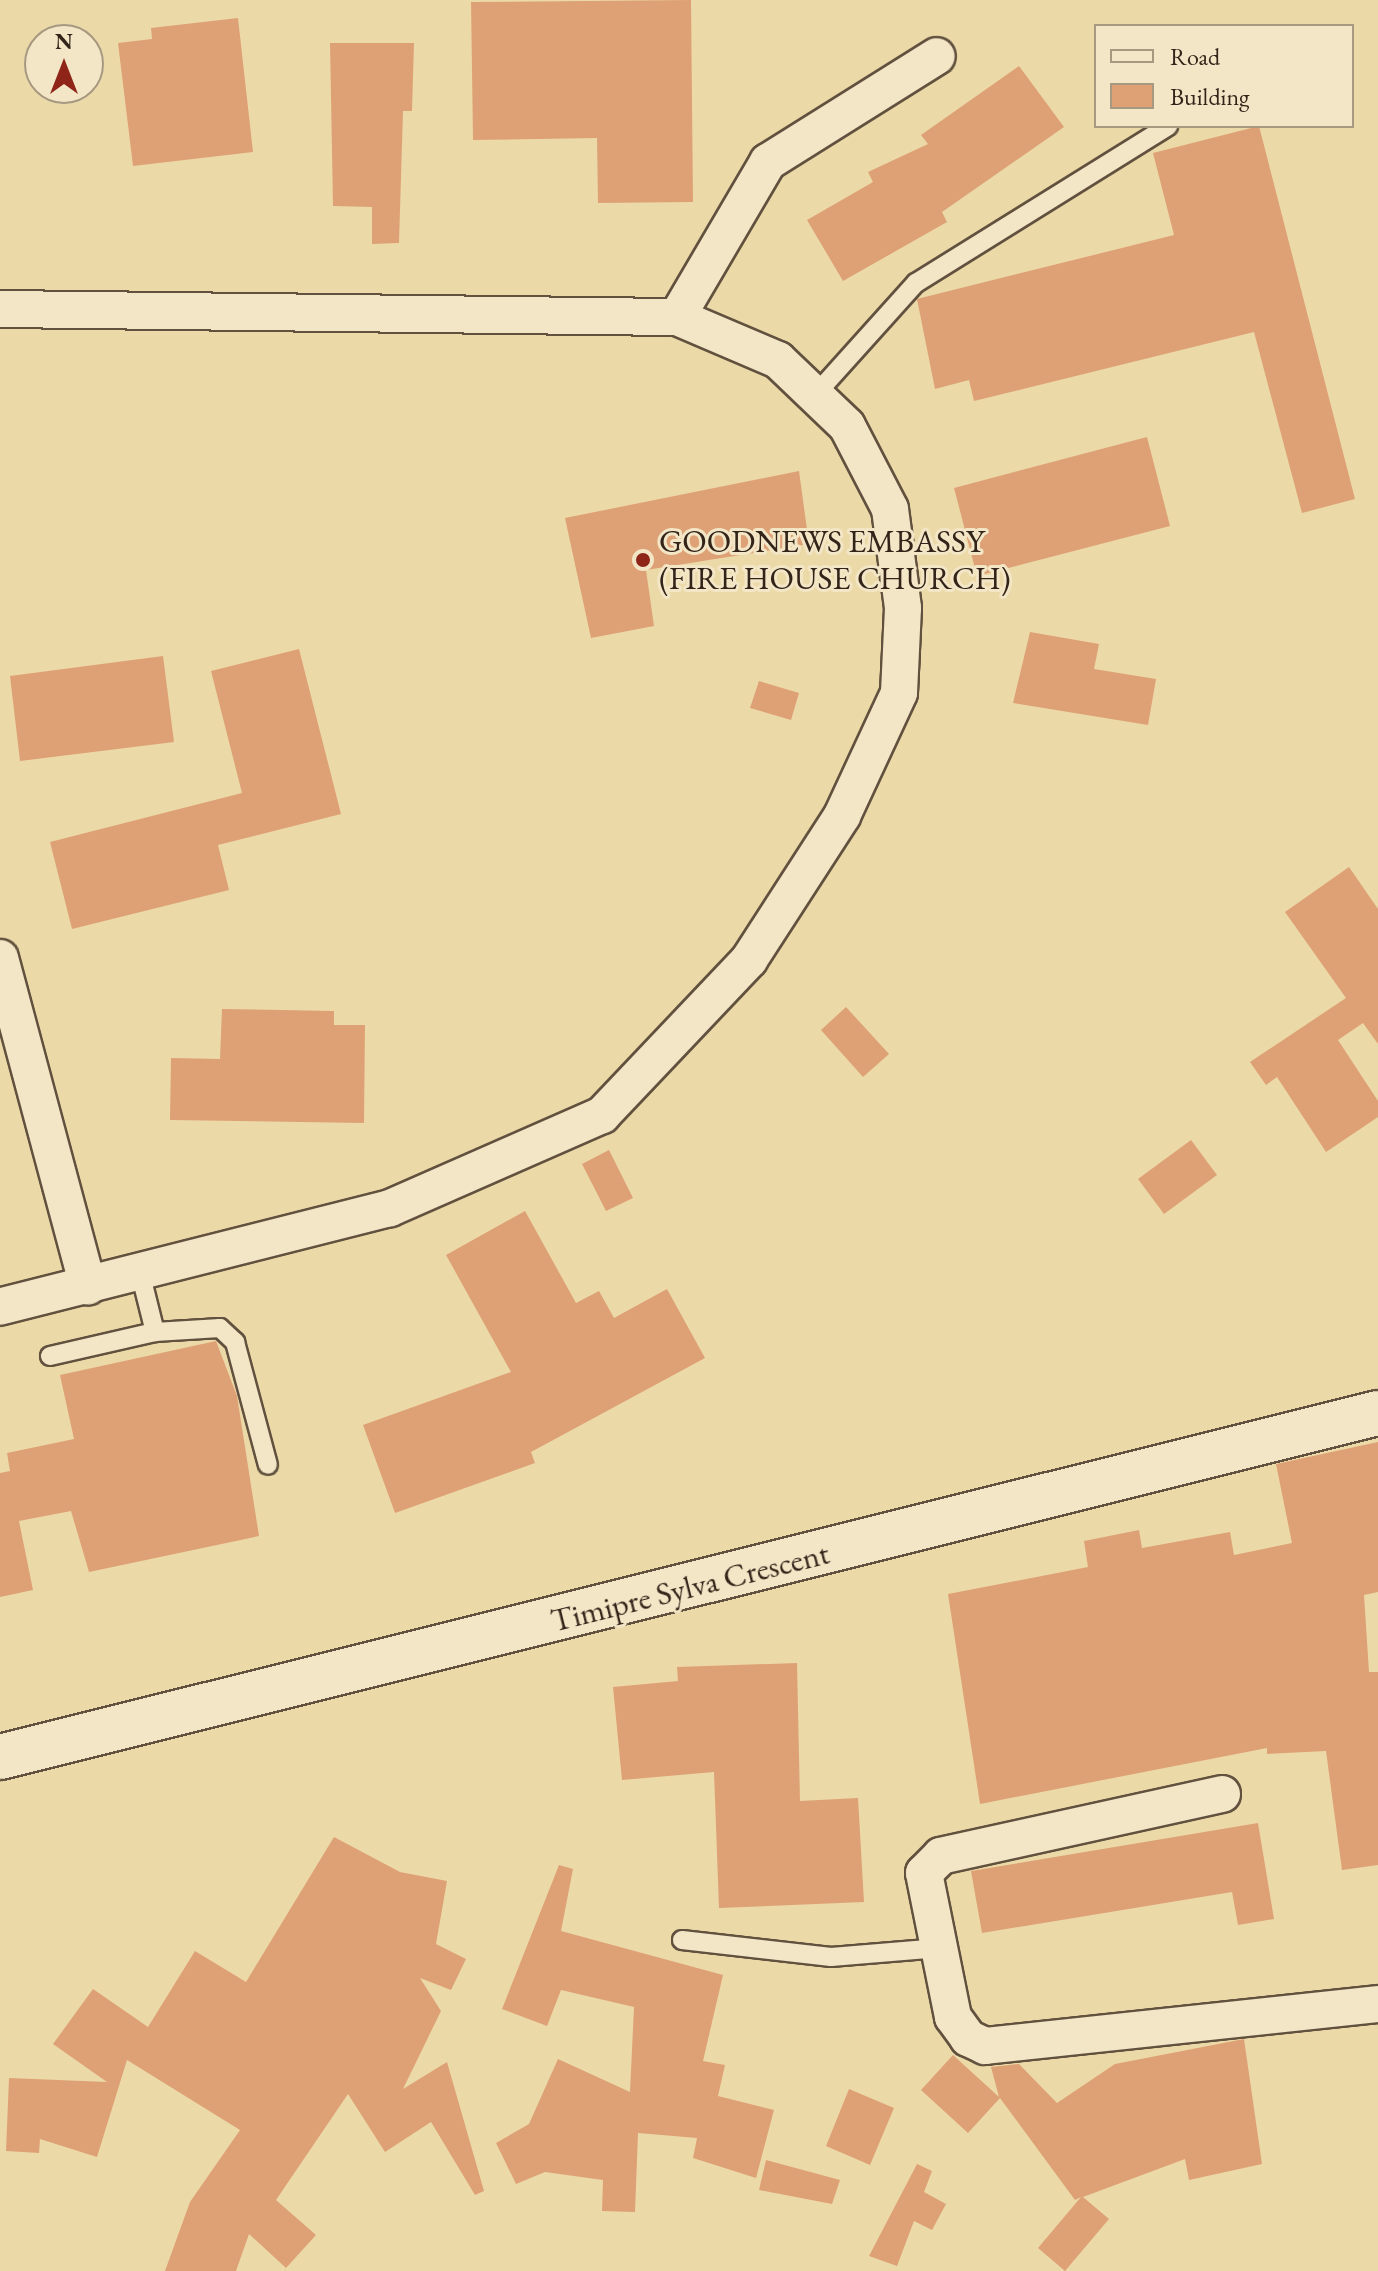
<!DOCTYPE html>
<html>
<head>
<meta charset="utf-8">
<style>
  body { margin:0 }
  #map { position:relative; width:1378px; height:2271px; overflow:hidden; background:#ecd9a8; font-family:"EB Garamond",serif }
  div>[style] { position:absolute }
  .building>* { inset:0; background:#dea175 }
  .roads { filter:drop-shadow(2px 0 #61513e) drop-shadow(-2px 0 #61513e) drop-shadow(0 2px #61513e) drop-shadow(0 -2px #61513e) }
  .lane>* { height:18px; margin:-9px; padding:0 9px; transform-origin:9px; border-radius:9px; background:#f3e6c6 }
  .street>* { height:36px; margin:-18px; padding:0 18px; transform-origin:18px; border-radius:18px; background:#f3e6c6 }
  .secondary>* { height:44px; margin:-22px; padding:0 22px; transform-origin:22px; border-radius:22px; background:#f3e6c6 }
  .dots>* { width:22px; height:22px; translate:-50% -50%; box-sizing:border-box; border:4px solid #f3e6c6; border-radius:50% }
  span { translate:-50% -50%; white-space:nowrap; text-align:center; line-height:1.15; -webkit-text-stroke:6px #f3e6c6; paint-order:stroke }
  .poi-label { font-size:32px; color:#33241a }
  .left { translate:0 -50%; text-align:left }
  .street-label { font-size:32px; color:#33241a }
  .legend { position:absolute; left:1094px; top:24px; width:260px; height:104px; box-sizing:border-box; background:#f3e6c6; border:2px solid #a69881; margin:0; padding:10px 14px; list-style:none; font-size:24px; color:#33241a }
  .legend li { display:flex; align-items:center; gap:16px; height:40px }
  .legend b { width:40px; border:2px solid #a69881 }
  .north { position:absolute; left:24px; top:24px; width:80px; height:80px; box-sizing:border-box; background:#f3e6c6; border:2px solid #a69881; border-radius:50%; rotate:0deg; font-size:22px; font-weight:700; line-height:32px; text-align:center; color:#33241a }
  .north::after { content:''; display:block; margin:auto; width:28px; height:36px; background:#8f2418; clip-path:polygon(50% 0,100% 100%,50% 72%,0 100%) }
</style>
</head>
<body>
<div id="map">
  <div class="building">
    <div style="clip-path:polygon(691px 0,693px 202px,598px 203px,597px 138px,473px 140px,471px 2px)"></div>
    <div style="clip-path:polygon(238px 18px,253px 152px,133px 166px,118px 43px,152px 39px,151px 28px)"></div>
    <div style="clip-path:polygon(330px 43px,414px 43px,412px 111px,403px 111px,399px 243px,372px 244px,372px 207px,333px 206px)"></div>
    <div style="clip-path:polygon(1019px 66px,1064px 127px,942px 212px,947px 222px,843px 281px,807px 220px,873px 182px,868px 172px,928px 144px,921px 135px)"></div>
    <div style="clip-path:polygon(1259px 126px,1355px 499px,1302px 513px,1254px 332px,974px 401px,969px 380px,935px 389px,917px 299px,1174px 235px,1153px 153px)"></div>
    <div style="clip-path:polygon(1147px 437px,1170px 526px,977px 576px,954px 488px)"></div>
    <div style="clip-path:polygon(799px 471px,809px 544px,646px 570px,654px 626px,591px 638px,565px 518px)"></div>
    <div style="clip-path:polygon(1030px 632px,1099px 644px,1094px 669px,1156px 679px,1148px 725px,1013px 703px)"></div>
    <div style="clip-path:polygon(299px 649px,341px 814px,218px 845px,229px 890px,72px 929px,50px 842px,242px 793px,211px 671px)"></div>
    <div style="clip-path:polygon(163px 656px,174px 742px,20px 761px,10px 676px)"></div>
    <div style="clip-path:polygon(759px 681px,799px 693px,791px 720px,750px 708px)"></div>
    <div style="clip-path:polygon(1349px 867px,1378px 909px,1378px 1044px,1363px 1023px,1338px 1040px,1378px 1101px,1378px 1117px,1326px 1152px,1277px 1077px,1266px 1085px,1250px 1062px,1346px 998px,1285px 912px)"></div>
    <div style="clip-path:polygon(846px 1007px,889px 1054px,863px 1077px,821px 1030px)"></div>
    <div style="clip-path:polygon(222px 1009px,334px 1011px,334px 1025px,365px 1025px,364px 1123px,170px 1120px,171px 1058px,220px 1059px)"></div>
    <div style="clip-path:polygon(1191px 1140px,1217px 1175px,1164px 1214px,1138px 1179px)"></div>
    <div style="clip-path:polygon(609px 1150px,633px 1198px,606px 1211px,582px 1164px)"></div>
    <div style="clip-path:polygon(525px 1211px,576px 1303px,599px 1291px,614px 1318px,667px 1289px,705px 1358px,531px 1452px,535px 1463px,395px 1513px,363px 1425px,511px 1372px,446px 1255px)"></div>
    <div style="clip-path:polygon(216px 1341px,237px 1396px,259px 1536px,89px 1572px,71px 1511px,19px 1521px,33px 1590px,0 1597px,0 1473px,10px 1471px,7px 1453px,74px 1439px,60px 1375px)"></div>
    <div style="clip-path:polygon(1378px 1442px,1378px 1592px,1364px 1595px,1369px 1672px,1378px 1672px,1378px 1865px,1342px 1870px,1326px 1751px,1267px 1754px,1267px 1748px,980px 1804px,948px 1594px,1088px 1567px,1084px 1541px,1139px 1530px,1142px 1548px,1230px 1532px,1234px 1555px,1292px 1543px,1276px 1464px)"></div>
    <div style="clip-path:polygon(797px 1663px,800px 1801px,858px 1798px,864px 1902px,719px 1908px,714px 1772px,622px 1780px,613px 1687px,678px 1681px,677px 1667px)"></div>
    <div style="clip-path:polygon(1258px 1823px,1274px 1919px,1238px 1925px,1232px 1892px,982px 1933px,971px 1871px)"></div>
    <div style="clip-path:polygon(334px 1837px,400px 1872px,447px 1881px,436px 1944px,466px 1959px,451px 1990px,420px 1978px,441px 2011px,403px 2089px,447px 2062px,484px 2191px,475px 2195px,431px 2122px,385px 2152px,348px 2094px,276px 2200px,316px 2235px,286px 2268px,249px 2234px,236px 2271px,165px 2271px,190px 2202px,240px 2130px,127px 2060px,97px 2157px,40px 2139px,39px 2153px,6px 2151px,9px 2078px,107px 2082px,53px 2044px,93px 1989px,148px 2027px,195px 1951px,246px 1982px)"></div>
    <div style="clip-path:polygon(559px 1865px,573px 1869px,561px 1931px,723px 1975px,703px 2061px,725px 2065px,718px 2096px,774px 2110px,756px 2178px,693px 2158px,697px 2138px,638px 2133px,635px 2212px,602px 2211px,603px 2180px,545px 2172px,516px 2184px,496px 2143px,529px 2124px,558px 2059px,630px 2092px,634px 2007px,561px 1990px,547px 2026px,502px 2009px)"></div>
    <div style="clip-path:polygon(1244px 2039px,1262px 2164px,1189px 2180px,1185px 2159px,1083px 2197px,1109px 2219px,1065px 2271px,1038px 2248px,1081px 2197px,1075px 2200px,1000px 2098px,968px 2133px,921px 2090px,953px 2055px,999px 2097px,991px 2067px,1019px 2064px,1057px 2103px,1115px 2064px)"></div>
    <div style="clip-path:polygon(849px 2089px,894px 2108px,870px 2165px,826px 2146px)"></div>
    <div style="clip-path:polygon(766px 2160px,840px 2180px,832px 2204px,759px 2190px)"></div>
    <div style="clip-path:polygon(917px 2164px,932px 2171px,924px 2192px,946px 2204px,932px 2230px,914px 2221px,897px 2266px,869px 2256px)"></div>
  </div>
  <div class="roads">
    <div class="lane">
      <div style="left:815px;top:395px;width:151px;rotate:-48deg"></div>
      <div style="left:916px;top:283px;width:297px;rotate:-31.9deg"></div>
      <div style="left:140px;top:1272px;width:62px;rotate:76deg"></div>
      <div style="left:50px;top:1356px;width:108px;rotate:-12.9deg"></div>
      <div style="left:155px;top:1332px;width:65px;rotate:-3.5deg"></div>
      <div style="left:220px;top:1328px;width:21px;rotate:43deg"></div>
      <div style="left:235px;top:1342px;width:127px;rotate:75deg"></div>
      <div style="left:682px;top:1940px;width:150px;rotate:6.5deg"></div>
      <div style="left:831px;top:1957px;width:109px;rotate:-4.7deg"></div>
    </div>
    <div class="street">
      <div style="left:0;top:309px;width:677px;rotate:0.68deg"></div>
      <div style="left:677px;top:317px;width:110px;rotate:23.1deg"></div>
      <div style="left:778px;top:360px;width:95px;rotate:43.7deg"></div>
      <div style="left:847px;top:426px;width:93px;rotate:62.6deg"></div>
      <div style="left:890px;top:509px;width:100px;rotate:82.5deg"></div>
      <div style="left:903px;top:608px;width:85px;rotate:92.7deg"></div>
      <div style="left:899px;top:693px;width:136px;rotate:114.9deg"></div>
      <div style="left:842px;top:816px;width:171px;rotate:122.9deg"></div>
      <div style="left:749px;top:960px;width:214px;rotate:133.5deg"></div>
      <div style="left:602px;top:1115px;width:232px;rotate:156.3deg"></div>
      <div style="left:390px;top:1208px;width:402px;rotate:165.8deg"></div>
      <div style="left:677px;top:317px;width:180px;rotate:-59.6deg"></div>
      <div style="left:768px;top:162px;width:199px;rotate:-32.1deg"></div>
      <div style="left:0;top:958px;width:340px;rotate:75deg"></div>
      <div style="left:1222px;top:1794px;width:288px;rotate:167.6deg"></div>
      <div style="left:941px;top:1856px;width:24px;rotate:135deg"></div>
      <div style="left:924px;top:1873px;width:147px;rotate:78.6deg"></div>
      <div style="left:953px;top:2017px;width:26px;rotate:54deg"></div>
      <div style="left:968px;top:2038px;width:19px;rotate:25deg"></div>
      <div style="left:985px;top:2046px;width:395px;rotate:-6.1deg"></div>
    </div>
    <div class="secondary">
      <div style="left:0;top:1757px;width:1420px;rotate:-14.02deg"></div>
    </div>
  </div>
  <div class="dots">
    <div style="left:643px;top:560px;background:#8f2418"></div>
  </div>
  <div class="poi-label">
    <span class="left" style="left:659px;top:560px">GOODNEWS EMBASSY<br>(FIRE HOUSE CHURCH)</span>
  </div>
  <div class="street-label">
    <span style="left:690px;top:1587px;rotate:-14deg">Timipre Sylva Crescent</span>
  </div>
  <ul class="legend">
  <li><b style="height:10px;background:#f3e6c6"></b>Road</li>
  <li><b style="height:22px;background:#dea175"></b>Building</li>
  </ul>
  <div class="north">N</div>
</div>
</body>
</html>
